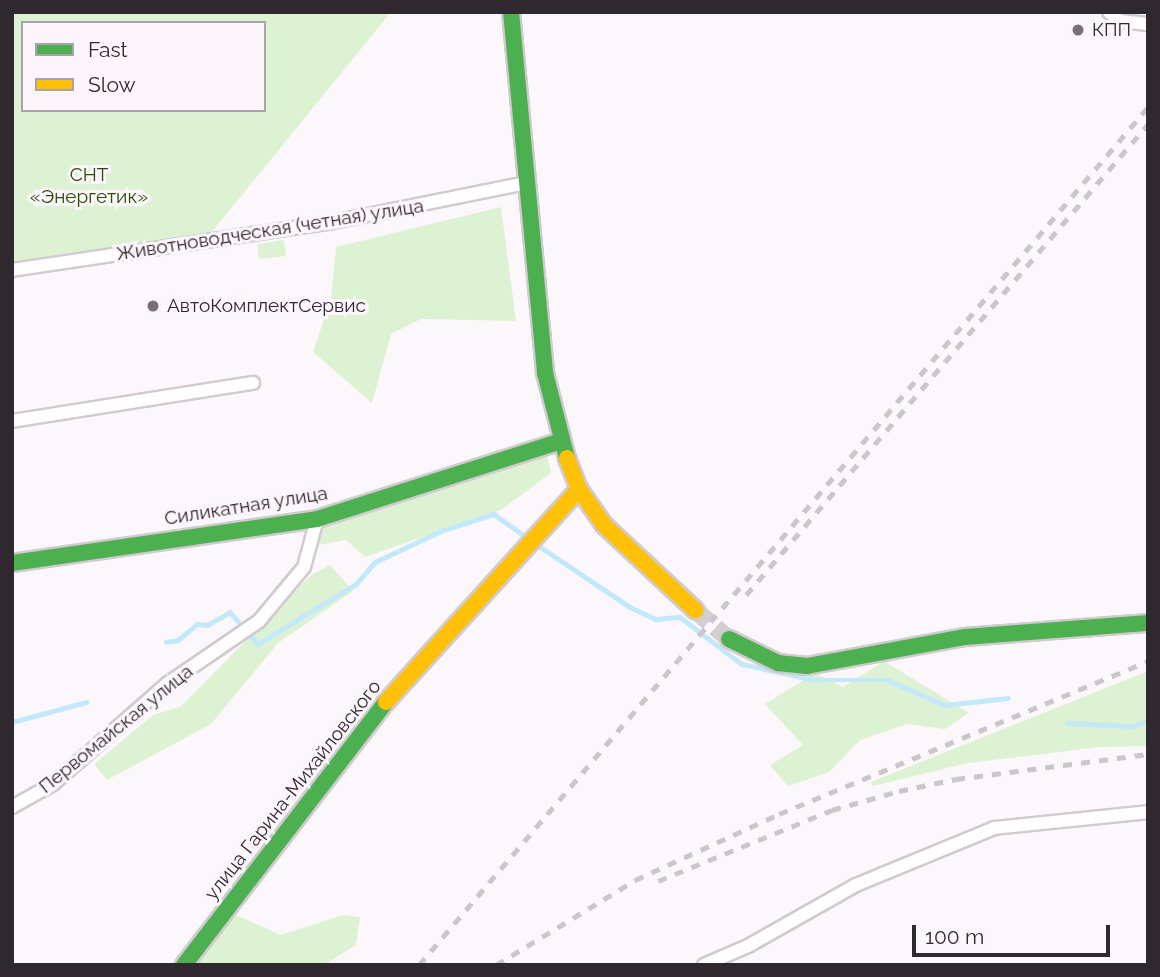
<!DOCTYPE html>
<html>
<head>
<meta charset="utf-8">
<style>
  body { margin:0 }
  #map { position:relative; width:1160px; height:977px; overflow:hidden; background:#fbf7fb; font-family:Raleway,sans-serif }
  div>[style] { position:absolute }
  .green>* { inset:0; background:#ddf2d2 }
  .stream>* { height:4.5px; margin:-2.25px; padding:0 2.25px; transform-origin:2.25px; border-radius:2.25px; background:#c3e8fa }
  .secondary-tunnel>* { height:18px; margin-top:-9px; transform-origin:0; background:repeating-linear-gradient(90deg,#d2ced2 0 18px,transparent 0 27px) }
  .roads { filter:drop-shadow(2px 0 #d1cbd0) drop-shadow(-2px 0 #d1cbd0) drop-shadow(0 2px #d1cbd0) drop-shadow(0 -2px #d1cbd0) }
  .street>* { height:12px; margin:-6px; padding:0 6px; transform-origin:6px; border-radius:6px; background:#fefefe }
  .fast>* { height:16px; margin:-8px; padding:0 8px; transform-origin:8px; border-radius:8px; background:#4caf50 }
  .slow>* { height:16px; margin:-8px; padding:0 8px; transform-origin:8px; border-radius:8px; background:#ffc107 }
  .rail>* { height:4.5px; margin-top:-2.25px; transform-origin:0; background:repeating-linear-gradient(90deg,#c9c7c9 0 9px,transparent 0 18px) }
  .dots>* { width:19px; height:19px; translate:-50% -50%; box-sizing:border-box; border:4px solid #fdf5fc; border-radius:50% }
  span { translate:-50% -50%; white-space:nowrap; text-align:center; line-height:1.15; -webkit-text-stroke:6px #fdf5fc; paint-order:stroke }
  .poi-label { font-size:19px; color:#30282f }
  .left { translate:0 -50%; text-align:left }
  .park-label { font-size:19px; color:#265003 }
  .street-label { font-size:19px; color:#30282f }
  .frame { position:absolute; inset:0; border:14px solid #30282f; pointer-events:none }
  .legend { position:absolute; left:21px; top:21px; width:245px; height:91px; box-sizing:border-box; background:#fdf5fc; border:2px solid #aba3aa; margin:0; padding:9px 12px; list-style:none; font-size:21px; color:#30282f }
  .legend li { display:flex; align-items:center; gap:14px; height:35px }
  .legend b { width:35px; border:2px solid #aba3aa }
  .scale { position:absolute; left:912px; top:925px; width:198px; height:32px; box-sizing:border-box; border:4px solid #30282f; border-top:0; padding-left:9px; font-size:21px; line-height:24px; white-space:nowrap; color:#30282f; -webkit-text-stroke:5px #fdf5fc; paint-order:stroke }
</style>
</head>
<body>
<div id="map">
  <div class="green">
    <div style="clip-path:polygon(evenodd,12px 12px,391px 12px,202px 244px,12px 274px,12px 12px,23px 23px,264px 23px,264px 110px,23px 110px,23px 23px)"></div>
    <div style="clip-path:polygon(501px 207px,516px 321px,421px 319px,391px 334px,372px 403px,313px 352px,331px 299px,336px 247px)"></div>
    <div style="clip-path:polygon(284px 240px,286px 256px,259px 259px,257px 244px)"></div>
    <div style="clip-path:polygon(546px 451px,551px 473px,501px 510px,365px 557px,346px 540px,318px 545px,326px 522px)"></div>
    <div style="clip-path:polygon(330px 565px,353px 591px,278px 643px,211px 724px,107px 780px,94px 764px,153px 715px,181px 706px,311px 575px)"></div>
    <div style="clip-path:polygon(884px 661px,969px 713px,945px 729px,907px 724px,860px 740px,829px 772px,788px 786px,770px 765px,803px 745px,765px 704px,815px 673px,843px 687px)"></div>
    <div style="clip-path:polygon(1148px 671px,1148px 746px,1099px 747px,968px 763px,873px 786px,871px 782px)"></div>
    <div style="clip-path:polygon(234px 914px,281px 935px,343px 915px,360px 917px,356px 945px,324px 965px,196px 965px)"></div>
  </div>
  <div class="stream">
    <div style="left:536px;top:544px;width:113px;rotate:33.8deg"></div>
    <div style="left:630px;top:607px;width:29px;rotate:25deg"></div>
    <div style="left:656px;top:619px;width:24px;rotate:-5deg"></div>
    <div style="left:680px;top:617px;width:78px;rotate:37.2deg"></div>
    <div style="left:742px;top:664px;width:75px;rotate:12.4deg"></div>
    <div style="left:815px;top:680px;width:73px"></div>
    <div style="left:888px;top:680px;width:62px;rotate:23.7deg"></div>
    <div style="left:945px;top:705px;width:63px;rotate:-6.3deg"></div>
    <div style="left:166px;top:642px;width:12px;rotate:-9deg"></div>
    <div style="left:178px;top:640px;width:25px;rotate:-40deg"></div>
    <div style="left:197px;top:624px;width:10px;rotate:6deg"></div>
    <div style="left:207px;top:625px;width:26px;rotate:-29deg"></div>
    <div style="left:230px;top:612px;width:43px;rotate:48.8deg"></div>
    <div style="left:258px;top:644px;width:115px;rotate:-31.5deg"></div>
    <div style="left:356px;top:584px;width:29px;rotate:-49deg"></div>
    <div style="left:375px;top:562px;width:73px;rotate:-25.2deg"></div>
    <div style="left:441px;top:531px;width:56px;rotate:-17.8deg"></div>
    <div style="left:494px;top:514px;width:43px;rotate:35.5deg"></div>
    <div style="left:12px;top:722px;width:77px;rotate:-15.1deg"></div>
    <div style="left:1067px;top:723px;width:66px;rotate:2.6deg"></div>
    <div style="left:1133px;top:726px;width:16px;rotate:-18deg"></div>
  </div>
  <div class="secondary-tunnel">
    <div style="left:695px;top:610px;width:45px;rotate:40.5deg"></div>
  </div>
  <div class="roads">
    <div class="street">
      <div style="left:1109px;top:12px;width:14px;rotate:39deg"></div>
      <div style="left:1120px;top:21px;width:28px;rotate:6deg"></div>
      <div style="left:12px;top:270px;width:319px;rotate:-8.5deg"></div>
      <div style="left:328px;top:223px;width:202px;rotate:-11.4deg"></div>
      <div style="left:12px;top:421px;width:244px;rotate:-9deg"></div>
      <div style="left:12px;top:807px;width:47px;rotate:-29.3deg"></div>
      <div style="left:53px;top:784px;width:152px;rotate:-41.3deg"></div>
      <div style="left:167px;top:684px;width:112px;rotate:-34.4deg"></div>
      <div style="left:259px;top:621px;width:70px;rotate:-50.2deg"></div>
      <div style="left:304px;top:567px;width:50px;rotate:-74.8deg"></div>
      <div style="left:704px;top:965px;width:48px;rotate:-23.4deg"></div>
      <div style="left:748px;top:946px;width:124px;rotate:-29.5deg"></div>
      <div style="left:856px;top:885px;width:149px;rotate:-22.4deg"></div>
      <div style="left:994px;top:828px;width:155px;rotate:-5.9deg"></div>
    </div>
    <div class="fast">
      <div style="left:511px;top:12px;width:363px;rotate:84.6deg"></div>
      <div style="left:545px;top:373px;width:88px;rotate:75.5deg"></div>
      <div style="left:12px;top:563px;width:308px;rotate:-8.2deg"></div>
      <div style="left:317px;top:519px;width:256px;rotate:-17.7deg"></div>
      <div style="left:729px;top:639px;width:55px;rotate:26.1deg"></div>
      <div style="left:778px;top:663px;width:29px;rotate:6deg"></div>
      <div style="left:807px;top:666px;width:161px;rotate:-10.4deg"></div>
      <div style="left:965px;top:637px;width:184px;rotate:-4.4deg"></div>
      <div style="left:184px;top:965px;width:332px;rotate:-52.5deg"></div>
    </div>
    <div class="slow">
      <div style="left:567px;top:458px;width:33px;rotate:69deg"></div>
      <div style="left:579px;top:489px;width:44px;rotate:55.2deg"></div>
      <div style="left:604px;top:525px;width:125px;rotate:43deg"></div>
      <div style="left:386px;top:702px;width:287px;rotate:-47.8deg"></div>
    </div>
  </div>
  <div class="rail">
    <div style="left:746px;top:595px;width:619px;rotate:-49.52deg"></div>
    <div style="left:658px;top:881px;width:188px;rotate:-22.2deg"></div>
    <div style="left:832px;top:810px;width:70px;rotate:-15.8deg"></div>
    <div style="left:899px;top:791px;width:58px;rotate:-11.9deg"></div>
    <div style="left:956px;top:779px;width:194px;rotate:-7.4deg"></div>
    <div style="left:419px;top:965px;width:1126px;rotate:-49.65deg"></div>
    <div style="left:496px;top:965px;width:163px;rotate:-31.4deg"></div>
    <div style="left:635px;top:880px;width:158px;rotate:-24.6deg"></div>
    <div style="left:779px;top:814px;width:399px;rotate:-22.5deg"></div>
  </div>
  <div class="dots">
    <div style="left:1078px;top:30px;background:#777076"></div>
    <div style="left:153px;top:306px;background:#777076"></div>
  </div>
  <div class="poi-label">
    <span class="left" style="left:1092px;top:30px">КПП</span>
    <span class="left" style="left:167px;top:306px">АвтоКомплектСервис</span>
  </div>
  <div class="park-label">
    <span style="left:89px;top:186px">СНТ<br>«Энергетик»</span>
  </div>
  <div class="street-label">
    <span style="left:270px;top:230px;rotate:-9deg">Животноводческая (четная) улица</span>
    <span style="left:246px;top:506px;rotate:-9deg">Силикатная улица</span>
    <span style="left:116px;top:729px;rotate:-39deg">Первомайская улица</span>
    <span style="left:293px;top:790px;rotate:-52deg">улица Гарина-Михайловского</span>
  </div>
  <div class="frame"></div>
  <ul class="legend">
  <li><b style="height:9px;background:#4caf50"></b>Fast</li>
  <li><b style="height:9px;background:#ffc107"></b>Slow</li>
  </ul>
  <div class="scale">100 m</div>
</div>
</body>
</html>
